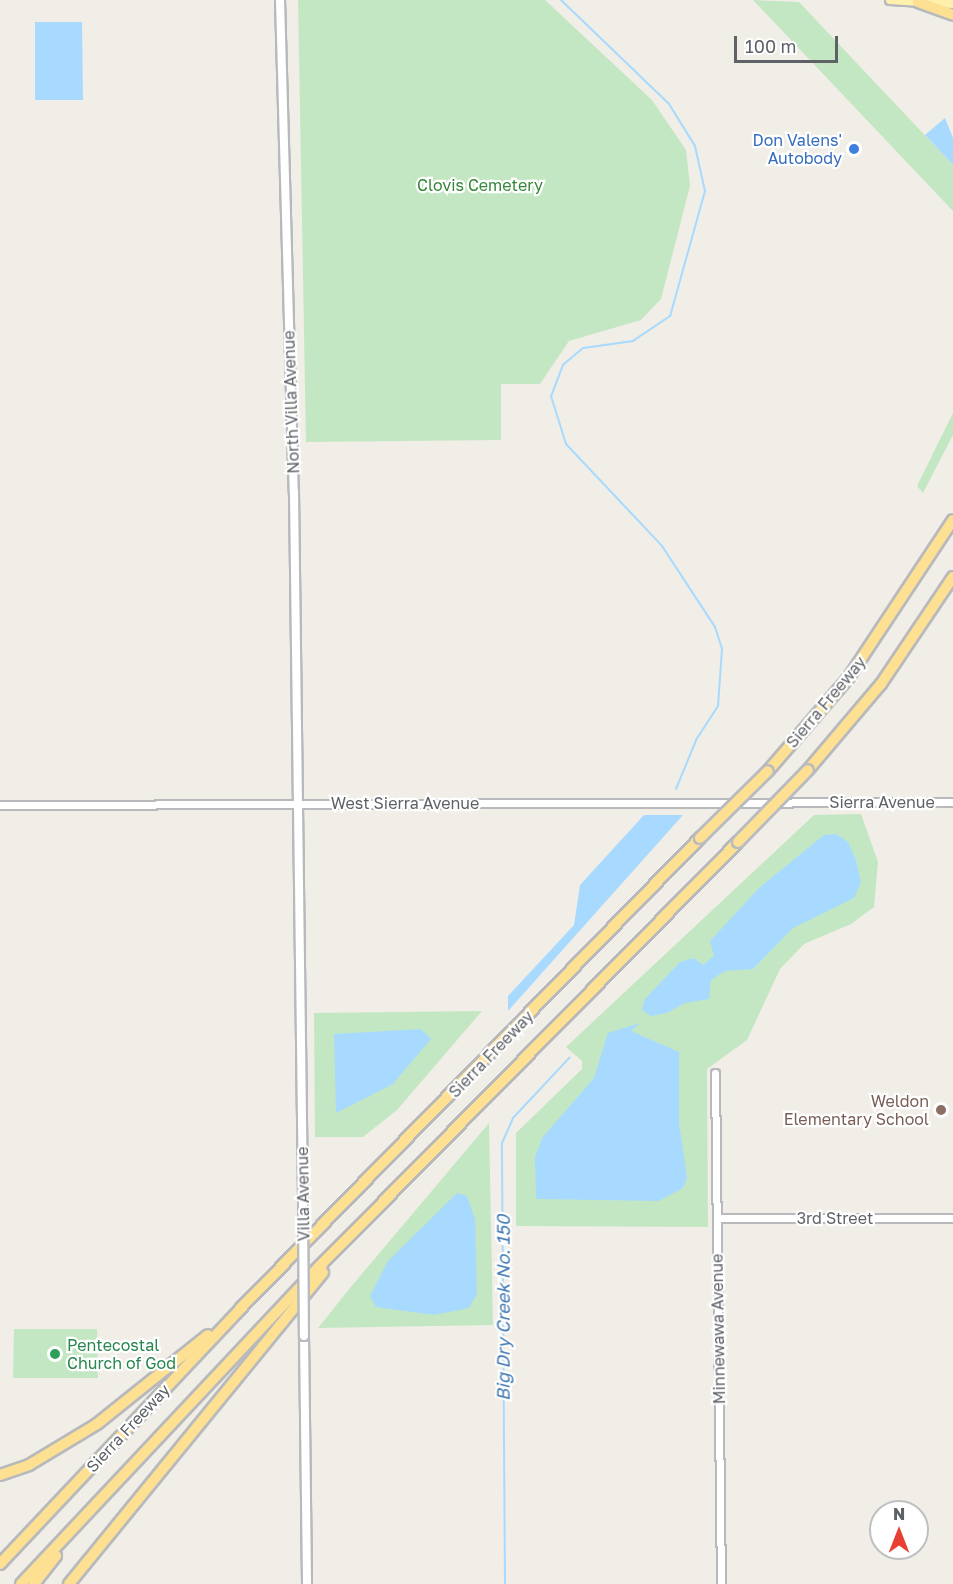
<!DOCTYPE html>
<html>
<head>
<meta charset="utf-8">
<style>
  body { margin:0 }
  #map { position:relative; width:953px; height:1584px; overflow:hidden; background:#f0eee6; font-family:"Golos Text",sans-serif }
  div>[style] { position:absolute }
  .green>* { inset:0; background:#c4e7c3 }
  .water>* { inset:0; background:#a8daff }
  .stream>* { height:2px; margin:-1px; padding:0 1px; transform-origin:1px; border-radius:1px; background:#a8daff }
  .roads { filter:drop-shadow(2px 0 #b7b9bd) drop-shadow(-2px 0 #b7b9bd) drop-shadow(0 2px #b7b9bd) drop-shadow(0 -2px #b7b9bd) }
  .tertiary>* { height:7px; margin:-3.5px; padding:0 3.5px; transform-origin:3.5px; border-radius:3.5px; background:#fff }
  .secondary>* { height:8px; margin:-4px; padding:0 4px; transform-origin:4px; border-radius:4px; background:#fff }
  .primary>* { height:8px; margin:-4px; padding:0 4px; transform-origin:4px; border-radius:4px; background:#fff1ad }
  .motorway>* { height:10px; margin:-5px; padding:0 5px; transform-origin:5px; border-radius:5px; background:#fde091 }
  .bridges { filter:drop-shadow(2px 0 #b8bbc0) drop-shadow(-2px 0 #b8bbc0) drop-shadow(0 2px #b8bbc0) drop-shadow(0 -2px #b8bbc0) }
  .secondary-bridge>* { height:8px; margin:-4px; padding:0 4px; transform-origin:4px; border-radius:4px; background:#fff }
  .motorway-bridge>* { height:10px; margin:-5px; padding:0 5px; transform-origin:5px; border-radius:5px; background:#fde091 }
  .dots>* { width:16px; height:16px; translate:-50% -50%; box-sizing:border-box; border:3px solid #fff; border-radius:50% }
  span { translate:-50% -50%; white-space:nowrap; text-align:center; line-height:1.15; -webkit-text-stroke:4.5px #fff; paint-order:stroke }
  .shop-label { font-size:16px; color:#366cbe }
  .right { translate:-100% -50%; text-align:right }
  .park-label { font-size:16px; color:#358638 }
  .street-label { font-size:16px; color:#5e6267 }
  .education-label { font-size:16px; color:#785e54 }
  .leisure-label { font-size:16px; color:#27864d }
  .left { translate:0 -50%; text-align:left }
  .water-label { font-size:18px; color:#427ab2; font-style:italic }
  .north { position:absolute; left:869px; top:1500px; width:60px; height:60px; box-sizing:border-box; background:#fff; border:2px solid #bfc0c2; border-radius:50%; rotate:0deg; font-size:16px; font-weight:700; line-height:24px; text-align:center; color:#5e6267 }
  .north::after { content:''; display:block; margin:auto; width:21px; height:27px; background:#e93f33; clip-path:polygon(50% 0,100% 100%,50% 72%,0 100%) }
  .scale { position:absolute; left:734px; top:36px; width:104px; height:27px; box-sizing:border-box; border:3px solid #5e6267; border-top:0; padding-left:8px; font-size:18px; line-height:21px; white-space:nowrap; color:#5e6267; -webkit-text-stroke:4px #fff; paint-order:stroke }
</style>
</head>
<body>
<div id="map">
  <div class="green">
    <div style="clip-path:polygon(298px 0,545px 0,652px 100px,686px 150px,690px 186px,661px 299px,641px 320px,569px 341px,540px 384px,501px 384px,501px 440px,306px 442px)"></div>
    <div style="clip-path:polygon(753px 0,799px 2px,953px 165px,953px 211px)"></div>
    <div style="clip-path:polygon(953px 413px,953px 435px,923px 493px,917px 486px)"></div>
    <div style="clip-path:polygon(861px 814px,878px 862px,874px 907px,851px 924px,804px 944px,780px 969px,747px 1040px,707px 1069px,708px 1227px,516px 1226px,516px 1133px,582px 1069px,582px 1061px,566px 1047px,814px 815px)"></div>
    <div style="clip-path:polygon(482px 1011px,397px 1110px,363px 1137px,315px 1137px,314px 1013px)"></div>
    <div style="clip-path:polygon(489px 1123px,493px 1325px,318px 1328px,350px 1288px)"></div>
    <div style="clip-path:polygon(14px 1329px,97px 1329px,98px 1378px,13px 1378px)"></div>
  </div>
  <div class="water">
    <div style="clip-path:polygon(35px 22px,82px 22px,83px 100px,35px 100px)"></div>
    <div style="clip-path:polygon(945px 118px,953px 138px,953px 165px,925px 135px)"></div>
    <div style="clip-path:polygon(644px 815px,683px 815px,508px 1011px,508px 996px,574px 925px,580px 885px)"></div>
    <div style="clip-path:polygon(836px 834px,848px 842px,856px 860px,861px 882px,854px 898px,793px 928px,753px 969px,725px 971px,711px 980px,709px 999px,685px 1003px,667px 1013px,651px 1016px,642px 1010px,644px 1000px,680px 962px,694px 958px,703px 965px,714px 956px,710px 941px,759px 888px,824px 835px)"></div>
    <div style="clip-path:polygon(640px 1023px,631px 1031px,679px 1052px,679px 1123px,687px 1178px,683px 1188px,659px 1201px,536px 1199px,535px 1157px,542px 1138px,594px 1078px,608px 1033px)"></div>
    <div style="clip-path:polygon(421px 1029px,431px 1039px,393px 1084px,336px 1113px,334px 1034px)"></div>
    <div style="clip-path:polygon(457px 1193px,467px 1196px,475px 1219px,477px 1294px,469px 1308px,434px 1315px,376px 1307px,370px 1296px,388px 1261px)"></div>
  </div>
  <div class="stream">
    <div style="left:561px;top:0;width:150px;rotate:43.9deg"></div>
    <div style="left:669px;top:104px;width:49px;rotate:58.2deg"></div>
    <div style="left:695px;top:146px;width:46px;rotate:77.5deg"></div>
    <div style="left:705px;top:191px;width:130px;rotate:105.6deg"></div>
    <div style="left:670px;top:316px;width:45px;rotate:146deg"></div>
    <div style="left:633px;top:341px;width:50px;rotate:172deg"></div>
    <div style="left:583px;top:348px;width:26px;rotate:140deg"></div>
    <div style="left:563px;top:365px;width:33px;rotate:111deg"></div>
    <div style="left:551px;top:396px;width:50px;rotate:72.6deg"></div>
    <div style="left:566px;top:444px;width:140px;rotate:46.7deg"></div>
    <div style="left:662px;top:546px;width:97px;rotate:56.8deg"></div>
    <div style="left:715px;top:627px;width:23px;rotate:72deg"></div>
    <div style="left:722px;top:649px;width:57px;rotate:94deg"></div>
    <div style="left:718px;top:706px;width:38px;rotate:123deg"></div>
    <div style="left:697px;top:738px;width:55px;rotate:112.4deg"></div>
    <div style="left:505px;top:1584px;width:441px;rotate:-90.4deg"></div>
    <div style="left:502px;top:1143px;width:27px;rotate:-66deg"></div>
    <div style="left:513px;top:1118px;width:83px;rotate:-46.9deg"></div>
  </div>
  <div class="roads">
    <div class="tertiary">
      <div style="left:0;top:805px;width:953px;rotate:-0.18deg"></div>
      <div style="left:715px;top:1073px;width:511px;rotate:89.33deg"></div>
      <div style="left:717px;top:1218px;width:236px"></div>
    </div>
    <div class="secondary">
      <div style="left:280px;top:0;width:492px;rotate:88.4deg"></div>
      <div style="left:294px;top:492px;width:710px;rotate:89.27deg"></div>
      <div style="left:304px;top:1336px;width:248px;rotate:89.3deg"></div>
    </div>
    <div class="primary">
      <div style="left:890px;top:0;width:63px;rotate:3.6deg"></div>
    </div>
    <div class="motorway">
      <div style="left:918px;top:2px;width:37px;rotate:20deg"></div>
      <div style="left:808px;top:770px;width:113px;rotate:-49.7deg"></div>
      <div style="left:881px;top:684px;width:129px;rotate:-56.1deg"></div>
      <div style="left:768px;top:771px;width:124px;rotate:-49.2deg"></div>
      <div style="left:849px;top:677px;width:188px;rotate:-56.5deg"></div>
      <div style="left:0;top:1475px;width:31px;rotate:-19deg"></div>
      <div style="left:29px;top:1465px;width:79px;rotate:-31.1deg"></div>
      <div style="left:97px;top:1424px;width:142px;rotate:-38.7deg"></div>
      <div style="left:0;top:1564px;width:352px;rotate:-46.7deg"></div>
      <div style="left:241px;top:1308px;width:657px;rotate:-45.68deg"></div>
      <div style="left:21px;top:1584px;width:435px;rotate:-46.8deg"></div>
      <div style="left:319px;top:1267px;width:597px;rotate:-45.41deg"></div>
      <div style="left:34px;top:1584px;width:36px;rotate:-52deg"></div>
      <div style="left:69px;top:1584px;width:402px;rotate:-50.8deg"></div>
    </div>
  </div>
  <div class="bridges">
    <div class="secondary-bridge">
      <div style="left:303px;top:1202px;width:134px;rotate:89.6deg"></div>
    </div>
    <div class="motorway-bridge">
      <div style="left:700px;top:838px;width:95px;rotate:-44.6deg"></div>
      <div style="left:738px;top:842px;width:100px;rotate:-45.8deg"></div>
    </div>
  </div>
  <div class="dots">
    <div style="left:854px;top:149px;background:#3f7fe0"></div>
    <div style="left:941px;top:1110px;background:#8d6e63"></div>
    <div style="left:55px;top:1354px;background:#2e9e5b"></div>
  </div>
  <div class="shop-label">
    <span class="right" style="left:842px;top:149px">Don Valens'<br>Autobody</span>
  </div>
  <div class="park-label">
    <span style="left:480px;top:185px">Clovis Cemetery</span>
  </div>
  <div class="street-label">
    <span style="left:291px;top:402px;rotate:-92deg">North Villa Avenue</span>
    <span style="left:826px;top:702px;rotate:-50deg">Sierra Freeway</span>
    <span style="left:882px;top:802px">Sierra Avenue</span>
    <span style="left:405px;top:803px">West Sierra Avenue</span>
    <span style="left:491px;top:1054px;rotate:-46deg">Sierra Freeway</span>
    <span style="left:303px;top:1194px;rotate:-91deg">Villa Avenue</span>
    <span style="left:835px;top:1218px">3rd Street</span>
    <span style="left:718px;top:1329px;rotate:-91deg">Minnewawa Avenue</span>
    <span style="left:128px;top:1428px;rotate:-47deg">Sierra Freeway</span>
  </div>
  <div class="education-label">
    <span class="right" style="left:929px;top:1110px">Weldon<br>Elementary School</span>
  </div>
  <div class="leisure-label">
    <span class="left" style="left:67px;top:1354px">Pentecostal<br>Church of God</span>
  </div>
  <div class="water-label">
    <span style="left:503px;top:1308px;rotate:-90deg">Big Dry Creek No. 150</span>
  </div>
  <div class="north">N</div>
  <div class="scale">100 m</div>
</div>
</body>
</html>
